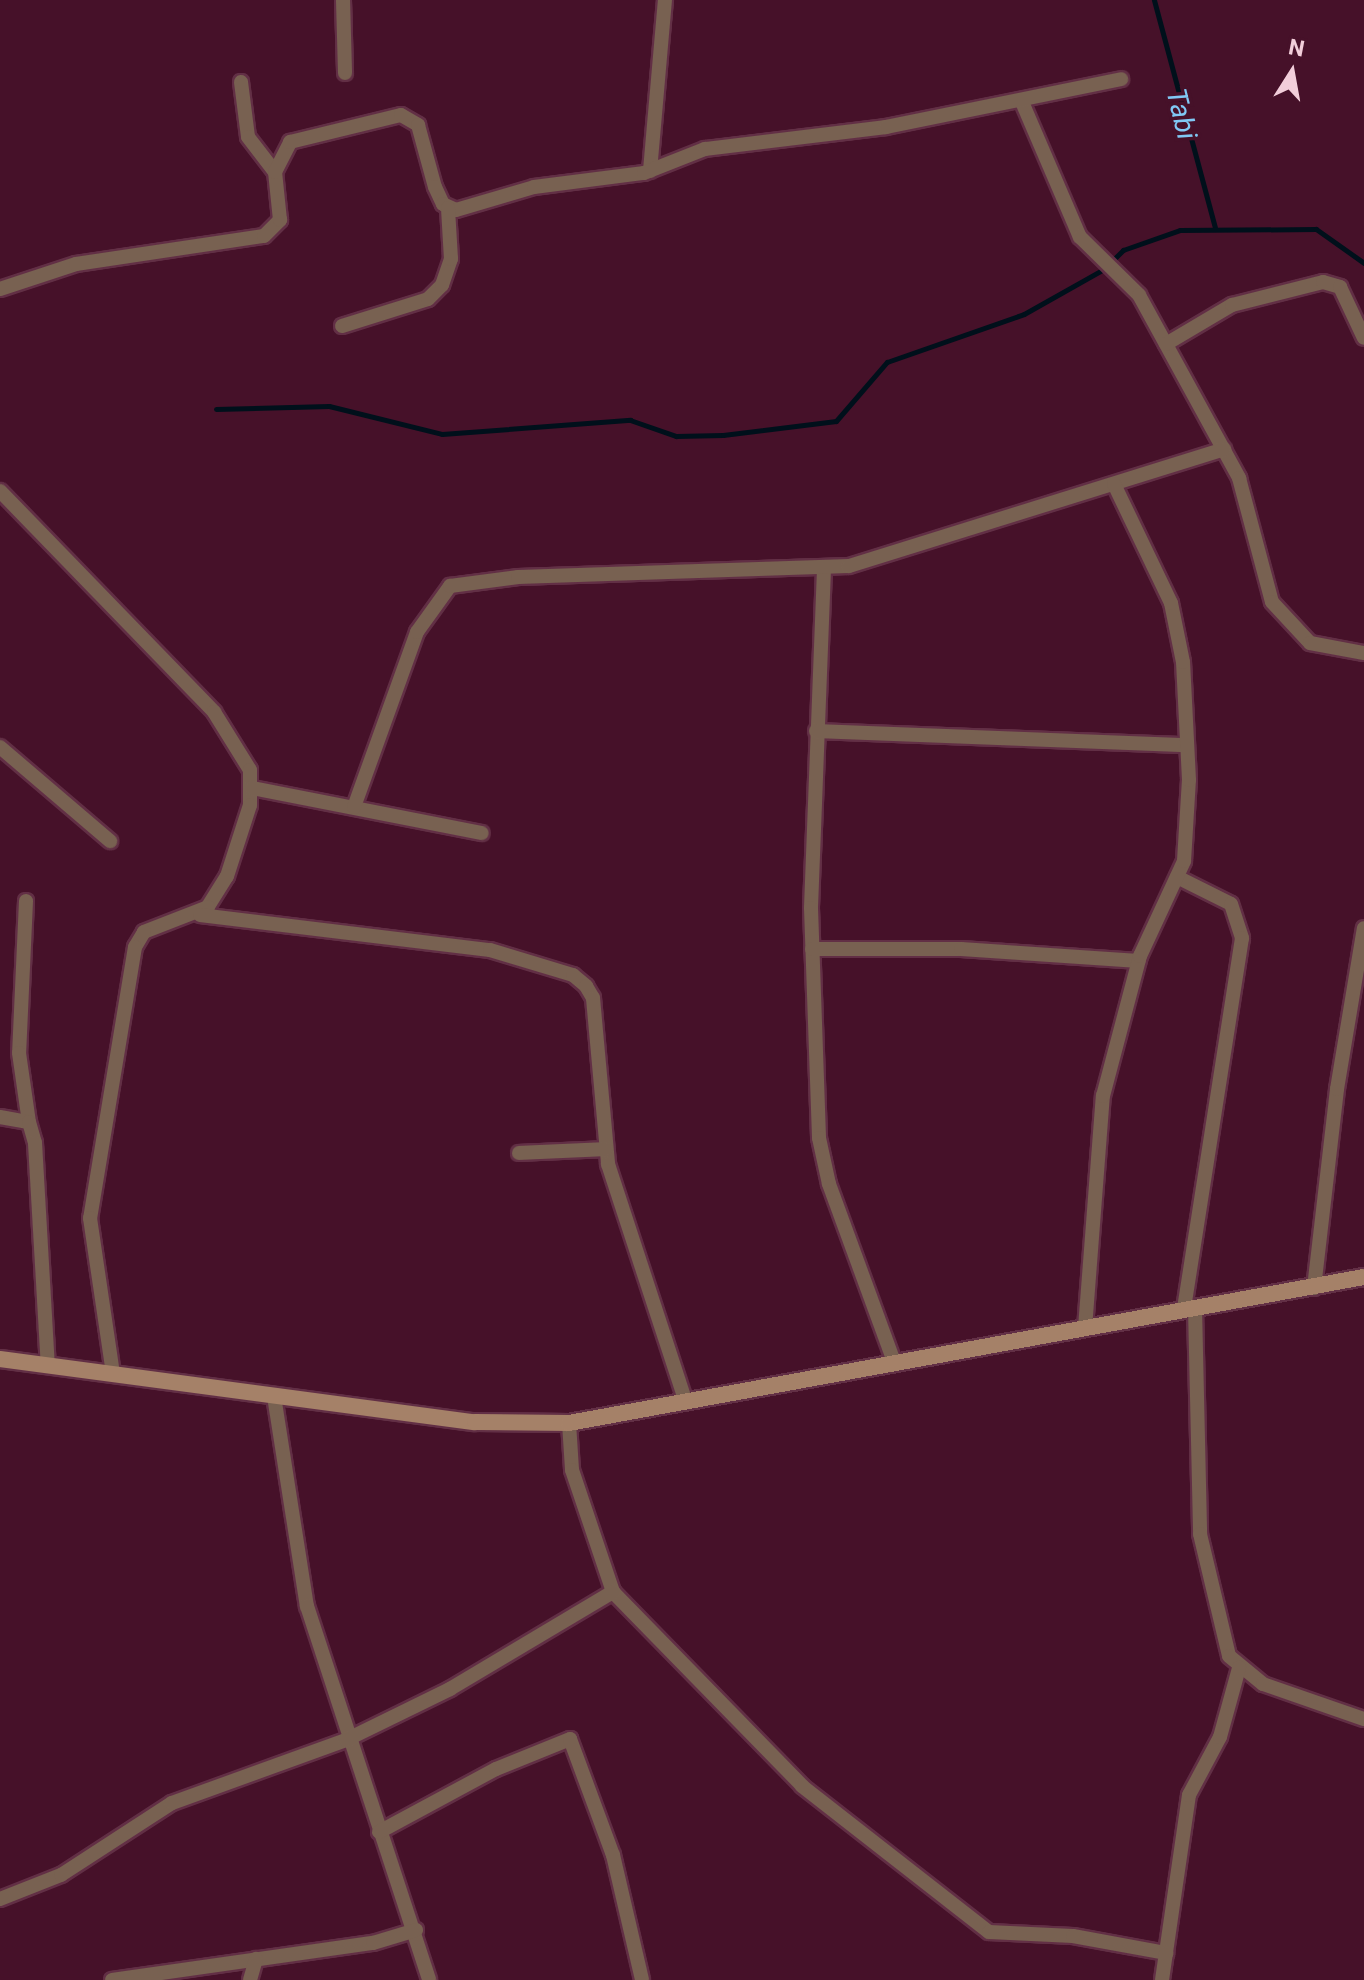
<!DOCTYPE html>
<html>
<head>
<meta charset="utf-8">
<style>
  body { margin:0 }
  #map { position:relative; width:1364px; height:1980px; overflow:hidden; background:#461129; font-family:Roboto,sans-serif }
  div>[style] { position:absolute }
  .stream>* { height:5px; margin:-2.5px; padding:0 2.5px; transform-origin:2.5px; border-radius:2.5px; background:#00101b }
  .roads { filter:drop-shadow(2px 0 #622f45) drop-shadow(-2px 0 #622f45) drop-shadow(0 2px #622f45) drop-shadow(0 -2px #622f45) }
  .minor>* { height:14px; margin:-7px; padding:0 7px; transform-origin:7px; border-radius:7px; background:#786151 }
  .secondary>* { height:16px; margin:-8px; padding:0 8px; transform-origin:8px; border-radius:8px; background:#a58168 }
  span { translate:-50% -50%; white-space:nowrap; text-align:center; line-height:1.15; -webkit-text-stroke:7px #461129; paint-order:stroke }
  .water-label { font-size:28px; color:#80c8f4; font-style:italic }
  .north { position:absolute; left:1252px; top:32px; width:80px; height:80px; -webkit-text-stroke:6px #461129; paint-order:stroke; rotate:11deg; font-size:22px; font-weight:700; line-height:32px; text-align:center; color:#f2ceda }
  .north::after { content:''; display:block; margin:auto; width:28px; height:36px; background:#f2ceda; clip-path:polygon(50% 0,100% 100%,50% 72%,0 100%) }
</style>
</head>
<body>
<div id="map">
  <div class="stream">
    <div style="left:1154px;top:0;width:235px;rotate:75deg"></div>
    <div style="left:216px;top:409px;width:113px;rotate:-1.5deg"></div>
    <div style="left:329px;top:406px;width:116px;rotate:13.9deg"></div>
    <div style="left:442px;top:434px;width:189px;rotate:-4.3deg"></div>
    <div style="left:630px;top:420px;width:49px;rotate:19.2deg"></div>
    <div style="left:676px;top:436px;width:47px;rotate:-1.2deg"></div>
    <div style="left:723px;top:435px;width:114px;rotate:-7.1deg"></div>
    <div style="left:836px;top:421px;width:78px;rotate:-49.2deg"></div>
    <div style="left:887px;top:362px;width:145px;rotate:-19.3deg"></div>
    <div style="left:1024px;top:314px;width:92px;rotate:-29.4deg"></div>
    <div style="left:1104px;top:269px;width:27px;rotate:-45deg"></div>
    <div style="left:1123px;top:250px;width:60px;rotate:-19.3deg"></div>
    <div style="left:1180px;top:230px;width:136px;rotate:-0.4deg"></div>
    <div style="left:1316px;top:229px;width:59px;rotate:35.3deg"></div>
  </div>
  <div class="roads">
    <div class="minor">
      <div style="left:343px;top:0;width:73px;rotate:88.4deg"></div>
      <div style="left:241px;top:82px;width:55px;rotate:82.7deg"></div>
      <div style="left:248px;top:137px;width:44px;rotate:52.4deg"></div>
      <div style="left:1022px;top:102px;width:147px;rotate:66.8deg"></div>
      <div style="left:1080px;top:237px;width:83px;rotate:44.5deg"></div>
      <div style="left:1139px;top:295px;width:209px;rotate:61.3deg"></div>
      <div style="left:1239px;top:478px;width:128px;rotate:75.1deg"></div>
      <div style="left:1272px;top:602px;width:56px;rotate:47.2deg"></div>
      <div style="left:1310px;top:643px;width:55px;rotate:10.5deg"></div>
      <div style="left:650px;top:171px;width:172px;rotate:-85deg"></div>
      <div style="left:0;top:289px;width:80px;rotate:-18.2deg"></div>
      <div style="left:76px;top:264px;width:190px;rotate:-8.5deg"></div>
      <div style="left:264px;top:236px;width:23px;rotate:-45deg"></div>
      <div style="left:280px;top:220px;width:48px;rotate:-95.9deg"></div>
      <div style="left:275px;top:172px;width:34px;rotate:-63deg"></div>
      <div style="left:290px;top:142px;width:114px;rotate:-13.7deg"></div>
      <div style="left:401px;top:115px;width:20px;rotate:30deg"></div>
      <div style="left:418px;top:125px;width:64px;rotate:74.7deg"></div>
      <div style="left:435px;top:187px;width:19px;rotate:65deg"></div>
      <div style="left:443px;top:204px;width:14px;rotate:25deg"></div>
      <div style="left:456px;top:210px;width:81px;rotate:-16.4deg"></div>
      <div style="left:534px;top:187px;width:111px;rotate:-7.3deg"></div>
      <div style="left:644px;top:173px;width:66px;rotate:-21.5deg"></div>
      <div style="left:705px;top:149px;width:182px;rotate:-6.9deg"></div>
      <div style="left:886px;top:127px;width:240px;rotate:-11.5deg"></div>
      <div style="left:342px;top:326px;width:90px;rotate:-17.4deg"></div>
      <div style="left:428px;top:299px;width:20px;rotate:-45deg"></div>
      <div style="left:442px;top:285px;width:28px;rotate:-71deg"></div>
      <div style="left:451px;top:259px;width:51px;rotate:-93.4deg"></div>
      <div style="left:1166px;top:344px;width:77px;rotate:-30.6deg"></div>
      <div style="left:1232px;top:305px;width:94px;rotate:-14.2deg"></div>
      <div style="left:1323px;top:282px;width:18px;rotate:16deg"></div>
      <div style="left:1340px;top:287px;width:56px;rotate:64.8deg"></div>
      <div style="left:0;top:491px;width:308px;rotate:45.9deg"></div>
      <div style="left:214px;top:712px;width:68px;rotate:58.2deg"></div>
      <div style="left:250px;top:770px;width:35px;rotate:90deg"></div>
      <div style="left:250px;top:805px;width:75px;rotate:107.9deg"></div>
      <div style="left:227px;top:876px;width:36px;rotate:122deg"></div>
      <div style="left:208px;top:907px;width:69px;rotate:158.7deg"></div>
      <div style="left:144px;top:932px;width:17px;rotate:121deg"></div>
      <div style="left:135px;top:947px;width:275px;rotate:99.4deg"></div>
      <div style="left:90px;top:1218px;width:158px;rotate:81.6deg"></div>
      <div style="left:824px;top:569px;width:339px;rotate:92.2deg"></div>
      <div style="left:811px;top:908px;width:230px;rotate:88deg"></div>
      <div style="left:819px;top:1138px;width:47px;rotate:77.7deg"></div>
      <div style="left:829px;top:1184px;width:189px;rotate:69.9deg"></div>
      <div style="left:816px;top:731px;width:371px;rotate:2.2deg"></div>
      <div style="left:0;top:747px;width:145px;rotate:40.5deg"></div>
      <div style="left:252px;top:788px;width:234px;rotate:11.1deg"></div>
      <div style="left:354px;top:807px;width:186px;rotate:-70.2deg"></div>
      <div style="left:417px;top:632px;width:57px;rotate:-54.3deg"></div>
      <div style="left:450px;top:586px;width:69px;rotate:-7.5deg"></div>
      <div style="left:518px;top:577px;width:331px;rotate:-1.9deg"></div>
      <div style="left:849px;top:566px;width:393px;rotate:-17.3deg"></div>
      <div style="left:1177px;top:877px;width:60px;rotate:26.6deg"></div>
      <div style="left:1231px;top:904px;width:36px;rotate:72deg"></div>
      <div style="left:1242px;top:938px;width:376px;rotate:98.9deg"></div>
      <div style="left:26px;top:901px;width:152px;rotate:92.6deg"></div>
      <div style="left:19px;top:1053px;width:70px;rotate:81.8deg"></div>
      <div style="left:200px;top:915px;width:292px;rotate:6.9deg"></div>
      <div style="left:490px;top:950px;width:87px;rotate:16.8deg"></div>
      <div style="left:573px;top:975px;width:17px;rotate:40deg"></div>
      <div style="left:586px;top:986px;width:14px;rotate:60deg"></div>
      <div style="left:593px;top:998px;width:167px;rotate:84.8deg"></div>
      <div style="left:608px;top:1164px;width:248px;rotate:71.9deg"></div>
      <div style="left:812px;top:949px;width:149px"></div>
      <div style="left:961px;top:949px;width:178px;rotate:3.9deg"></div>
      <div style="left:0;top:1117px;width:29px;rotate:10deg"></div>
      <div style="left:29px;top:1122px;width:22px;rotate:74deg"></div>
      <div style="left:35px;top:1143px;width:223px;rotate:86.7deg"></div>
      <div style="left:519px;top:1153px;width:87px;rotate:-2.6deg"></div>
      <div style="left:1314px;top:1288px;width:200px;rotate:-83.4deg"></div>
      <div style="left:1337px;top:1089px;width:163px;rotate:-80.5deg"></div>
      <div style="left:1195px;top:1308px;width:226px;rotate:88.7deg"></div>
      <div style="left:1200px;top:1534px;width:125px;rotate:76.6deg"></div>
      <div style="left:1229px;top:1656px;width:44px;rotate:39.5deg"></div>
      <div style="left:1263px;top:1684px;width:107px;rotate:19.1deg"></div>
      <div style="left:1085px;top:1328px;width:233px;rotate:-85.6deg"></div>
      <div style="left:1103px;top:1096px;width:145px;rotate:-75.2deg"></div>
      <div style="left:1140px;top:956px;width:105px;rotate:-65.1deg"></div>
      <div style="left:1184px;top:861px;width:81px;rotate:-86.5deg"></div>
      <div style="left:1189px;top:780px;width:118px;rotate:-92.9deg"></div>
      <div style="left:1183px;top:662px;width:60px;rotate:-101.5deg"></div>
      <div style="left:1171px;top:603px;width:132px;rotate:-115.6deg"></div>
      <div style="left:274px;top:1396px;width:213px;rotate:81.1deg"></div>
      <div style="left:307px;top:1606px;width:393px;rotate:71.9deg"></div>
      <div style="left:569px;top:1423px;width:47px;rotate:86.3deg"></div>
      <div style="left:572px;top:1470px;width:129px;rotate:71.4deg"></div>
      <div style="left:613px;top:1592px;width:271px;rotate:45.7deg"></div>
      <div style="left:802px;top:1786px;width:237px;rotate:38deg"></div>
      <div style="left:989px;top:1932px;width:84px;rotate:2.7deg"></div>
      <div style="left:1073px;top:1936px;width:95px;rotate:10.4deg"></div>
      <div style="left:379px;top:1832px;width:133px;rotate:-28.3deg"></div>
      <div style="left:496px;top:1769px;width:80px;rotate:-22.1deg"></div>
      <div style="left:570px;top:1739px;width:124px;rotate:69.7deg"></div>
      <div style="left:613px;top:1855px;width:128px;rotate:76.9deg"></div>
      <div style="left:0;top:1899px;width:66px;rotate:-21.5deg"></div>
      <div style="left:61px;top:1875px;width:132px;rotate:-33deg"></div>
      <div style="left:172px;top:1803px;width:185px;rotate:-19.9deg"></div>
      <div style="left:346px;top:1740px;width:116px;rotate:-26.1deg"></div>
      <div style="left:450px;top:1689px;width:190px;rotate:-30.8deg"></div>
      <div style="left:112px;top:1980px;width:264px;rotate:-8.1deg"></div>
      <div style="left:373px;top:1943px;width:45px;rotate:-16.8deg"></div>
      <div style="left:250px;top:1980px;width:22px;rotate:-74deg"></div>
      <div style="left:1162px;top:1980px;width:187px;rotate:-81.7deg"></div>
      <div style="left:1189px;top:1795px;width:66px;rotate:-61.9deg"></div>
      <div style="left:1220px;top:1737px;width:72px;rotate:-74.6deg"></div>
    </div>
    <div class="secondary">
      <div style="left:0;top:1359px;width:479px;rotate:7.6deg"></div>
      <div style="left:475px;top:1422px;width:94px;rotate:0.6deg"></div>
      <div style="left:569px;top:1423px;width:808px;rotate:-10.41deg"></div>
    </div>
  </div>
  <div class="water-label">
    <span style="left:1181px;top:114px;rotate:76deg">Tabi</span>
  </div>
  <div class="north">N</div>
</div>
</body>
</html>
